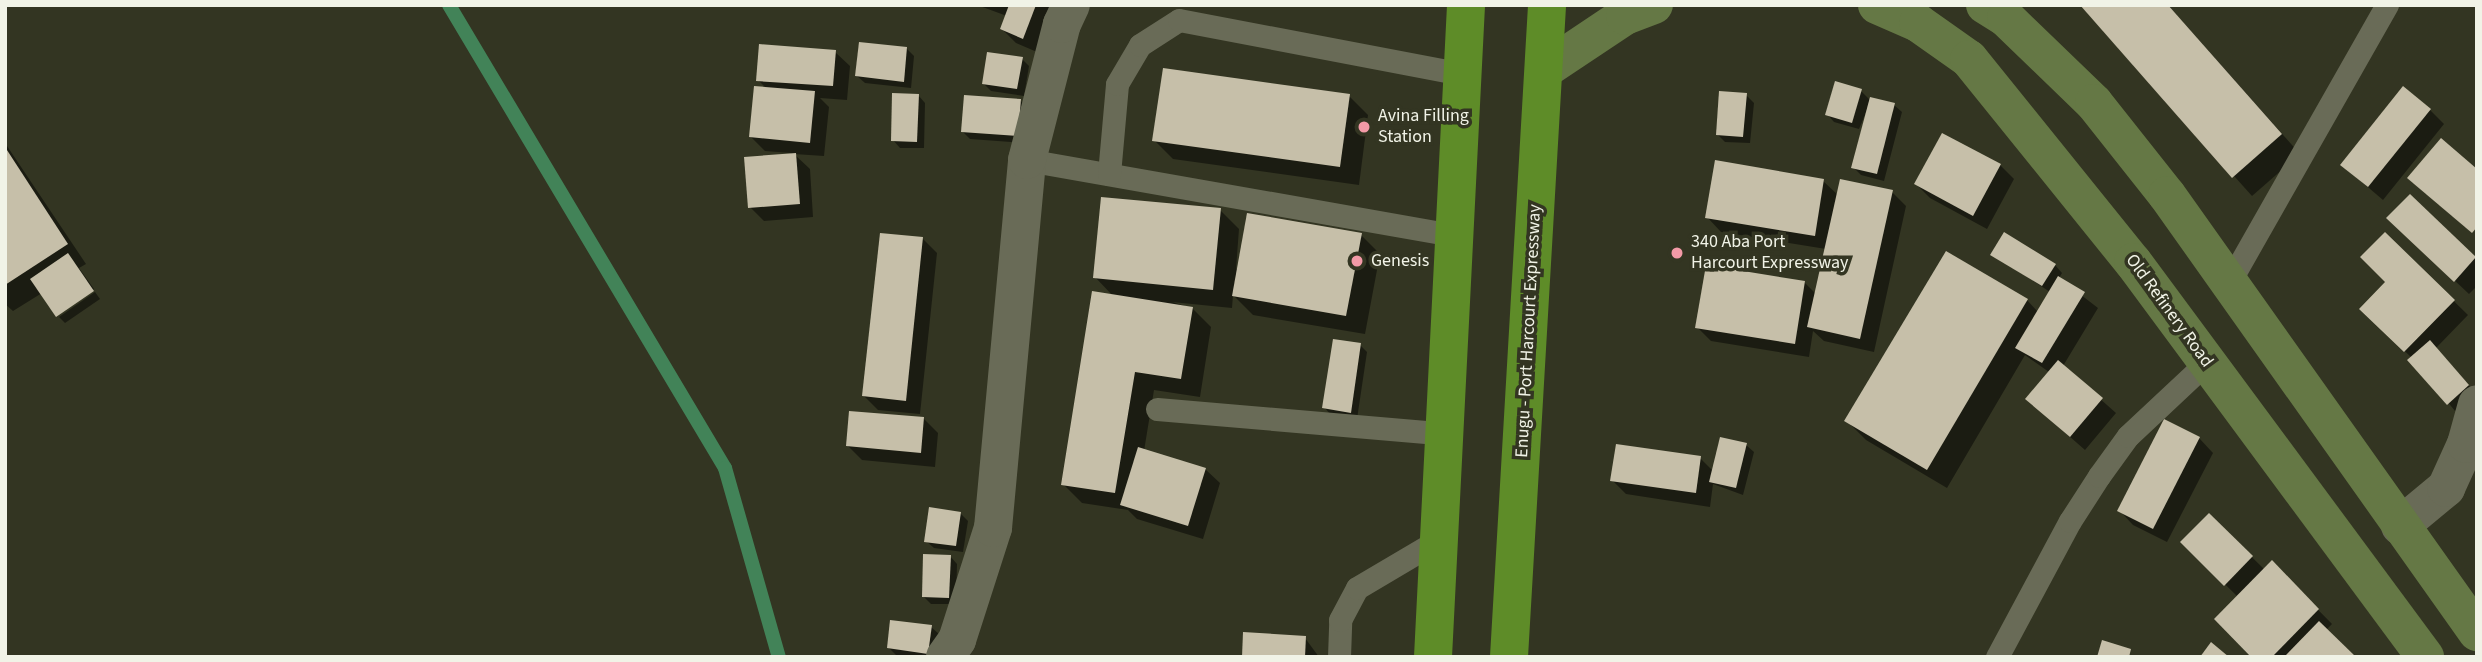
<!DOCTYPE html>
<html>
<head>
<meta charset="utf-8">
<style>
  body { margin:0 }
  #map { position:relative; width:2482px; height:662px; overflow:hidden; background:#333522; font-family:"Source Sans 3",sans-serif }
  div>[style] { position:absolute }
  .shadow>* { inset:0; background:#0007 }
  .stream>* { height:14px; margin:-7px; padding:0 7px; transform-origin:7px; border-radius:7px; background:#428358 }
  .building>* { inset:0; background:#c6bfa9 }
  .service>* { height:23px; margin:-11.5px; padding:0 11.5px; transform-origin:11.5px; border-radius:11.5px; background:#696b57 }
  .minor>* { height:38px; margin:-19px; padding:0 19px; transform-origin:19px; border-radius:19px; background:#696b57 }
  .tertiary>* { height:38px; margin:-19px; padding:0 19px; transform-origin:19px; border-radius:19px; background:#696b57 }
  .secondary>* { height:38px; margin:-19px; padding:0 19px; transform-origin:19px; border-radius:19px; background:#657845 }
  .trunk>* { height:38px; margin:-19px; padding:0 19px; transform-origin:19px; border-radius:19px; background:#5e8c28 }
  .dots>* { width:19px; height:19px; translate:-50% -50%; box-sizing:border-box; border:4px solid #333522; border-radius:50% }
  span { translate:-50% -50%; white-space:nowrap; text-align:center; line-height:1.15; -webkit-text-stroke:7px #333522; paint-order:stroke }
  .poi-label { font-size:18px; color:#f1f3e7 }
  .left { translate:0 -50%; text-align:left }
  .street-label { font-size:18px; color:#f1f3e7 }
  .frame { position:absolute; inset:0; border:7px solid #f1f3e7; pointer-events:none }
</style>
</head>
<body>
<div id="map">
  <div class="shadow">
    <div style="clip-path:polygon(977px 5px,1056px 5px,1037px 52px,1016px 43px,1002px 29px,1007px 16px)"></div>
    <div style="clip-path:polygon(2081px 5px,2168px 5px,2300px 154px,2252px 196px)"></div>
    <div style="clip-path:polygon(906px 48px,914px 56px,911px 88px,865px 83px,857px 76px)"></div>
    <div style="clip-path:polygon(835px 52px,850px 66px,847px 100px,820px 98px,829px 107px,824px 156px,794px 154px,810px 169px,813px 217px,764px 221px,750px 207px,791px 153px,765px 151px,751px 137px,766px 88px,758px 80px)"></div>
    <div style="clip-path:polygon(1022px 59px,1029px 66px,1024px 96px,991px 91px,984px 84px)"></div>
    <div style="clip-path:polygon(1861px 91px,1871px 101px,1894px 105px,1902px 112px,1884px 181px,1861px 175px,1853px 167px,1869px 105px,1859px 129px,1834px 122px,1827px 114px)"></div>
    <div style="clip-path:polygon(918px 95px,925px 103px,924px 148px,900px 148px,893px 140px)"></div>
    <div style="clip-path:polygon(1746px 95px,1754px 103px,1750px 143px,1725px 142px,1717px 134px)"></div>
    <div style="clip-path:polygon(1349px 96px,1368px 115px,1359px 185px,1173px 159px,1154px 140px)"></div>
    <div style="clip-path:polygon(1020px 100px,1027px 108px,1025px 143px,970px 139px,962px 131px)"></div>
    <div style="clip-path:polygon(2430px 110px,2444px 124px,2383px 200px,2342px 165px)"></div>
    <div style="clip-path:polygon(5px 143px,86px 264px,79px 268px,94px 289px,57px 314px,42px 293px,13px 311px,5px 304px)"></div>
    <div style="clip-path:polygon(2000px 165px,2014px 179px,1987px 229px,1930px 198px,1916px 184px)"></div>
    <div style="clip-path:polygon(1823px 181px,1838px 195px,1892px 192px,1906px 206px,1874px 352px,1824px 341px,1813px 331px,1809px 357px,1711px 341px,1697px 327px,1804px 282px,1816px 294px,1826px 249px,1721px 232px,1707px 217px)"></div>
    <div style="clip-path:polygon(2410px 196px,2477px 260px,2477px 286px,2469px 294px,2403px 232px)"></div>
    <div style="clip-path:polygon(1220px 210px,1239px 229px,1236px 269px,1361px 235px,1380px 254px,1365px 334px,1253px 315px,1233px 295px,1232px 308px,1172px 302px,1192px 308px,1211px 327px,1200px 397px,1154px 390px,1144px 451px,1205px 469px,1220px 483px,1203px 539px,1137px 519px,1128px 510px,1082px 503px,1063px 484px,1113px 296px,1095px 277px)"></div>
    <div style="clip-path:polygon(2385px 234px,2468px 315px,2436px 348px,2475px 393px,2455px 411px,2412px 358px,2361px 309px,2387px 282px)"></div>
    <div style="clip-path:polygon(923px 239px,937px 253px,920px 414px,878px 410px,864px 396px)"></div>
    <div style="clip-path:polygon(1993px 254px,2055px 265px,2062px 273px,2059px 278px,2098px 308px,2063px 366px,2116px 413px,2085px 450px,2027px 399px,2049px 372px,2025px 355px,1947px 488px,1866px 440px,1847px 421px,2027px 300px,2038px 312px,2050px 292px)"></div>
    <div style="clip-path:polygon(95px 292px,100px 299px,65px 323px,59px 317px)"></div>
    <div style="clip-path:polygon(1360px 345px,1367px 352px,1357px 419px,1331px 415px,1324px 407px)"></div>
    <div style="clip-path:polygon(924px 419px,938px 433px,935px 467px,862px 460px,848px 446px)"></div>
    <div style="clip-path:polygon(2199px 438px,2213px 453px,2167px 542px,2133px 525px,2119px 510px)"></div>
    <div style="clip-path:polygon(1746px 445px,1754px 452px,1743px 495px,1713px 484px,1710px 507px,1626px 494px,1612px 480px,1700px 458px,1713px 471px)"></div>
    <div style="clip-path:polygon(960px 513px,968px 521px,963px 552px,934px 548px,926px 541px)"></div>
    <div style="clip-path:polygon(2209px 515px,2265px 570px,2272px 563px,2332px 624px,2326px 630px,2353px 657px,2254px 657px,2238px 597px,2182px 542px)"></div>
    <div style="clip-path:polygon(950px 556px,957px 564px,956px 604px,931px 604px,923px 596px)"></div>
    <div style="clip-path:polygon(931px 627px,939px 634px,936px 657px,896px 655px,889px 648px)"></div>
    <div style="clip-path:polygon(1305px 638px,1319px 657px,1243px 657px)"></div>
  </div>
  <div class="stream">
    <div style="left:449px;top:5px;width:539px;rotate:59.2deg"></div>
    <div style="left:725px;top:468px;width:197px;rotate:74.1deg"></div>
  </div>
  <div class="building">
    <div style="clip-path:polygon(1009px 5px,1036px 5px,1023px 39px,1000px 29px)"></div>
    <div style="clip-path:polygon(2080px 5px,2168px 5px,2282px 134px,2232px 178px)"></div>
    <div style="clip-path:polygon(859px 42px,907px 47px,904px 82px,855px 76px)"></div>
    <div style="clip-path:polygon(759px 44px,836px 50px,833px 86px,756px 81px)"></div>
    <div style="clip-path:polygon(987px 52px,1023px 57px,1017px 89px,982px 84px)"></div>
    <div style="clip-path:polygon(1163px 68px,1350px 94px,1340px 167px,1152px 141px)"></div>
    <div style="clip-path:polygon(1835px 81px,1862px 89px,1852px 123px,1825px 115px)"></div>
    <div style="clip-path:polygon(754px 86px,815px 91px,810px 143px,749px 137px)"></div>
    <div style="clip-path:polygon(2403px 86px,2431px 109px,2368px 187px,2340px 165px)"></div>
    <div style="clip-path:polygon(1719px 91px,1747px 93px,1743px 137px,1716px 135px)"></div>
    <div style="clip-path:polygon(892px 93px,919px 94px,917px 142px,891px 141px)"></div>
    <div style="clip-path:polygon(964px 95px,1021px 99px,1018px 136px,961px 132px)"></div>
    <div style="clip-path:polygon(1870px 97px,1895px 103px,1877px 174px,1851px 168px)"></div>
    <div style="clip-path:polygon(1942px 133px,2001px 164px,1973px 216px,1914px 184px)"></div>
    <div style="clip-path:polygon(2441px 138px,2477px 169px,2477px 227px,2472px 233px,2407px 178px)"></div>
    <div style="clip-path:polygon(5px 147px,68px 244px,5px 285px)"></div>
    <div style="clip-path:polygon(796px 153px,800px 204px,748px 208px,744px 157px)"></div>
    <div style="clip-path:polygon(1715px 160px,1824px 179px,1815px 236px,1705px 218px)"></div>
    <div style="clip-path:polygon(1840px 179px,1893px 190px,1860px 339px,1807px 327px)"></div>
    <div style="clip-path:polygon(2410px 194px,2476px 257px,2454px 282px,2386px 218px)"></div>
    <div style="clip-path:polygon(1101px 197px,1221px 208px,1213px 290px,1093px 278px)"></div>
    <div style="clip-path:polygon(1247px 213px,1362px 233px,1346px 316px,1232px 296px)"></div>
    <div style="clip-path:polygon(2004px 232px,2056px 264px,2042px 286px,1990px 255px)"></div>
    <div style="clip-path:polygon(2385px 232px,2455px 300px,2404px 352px,2359px 309px,2385px 282px,2360px 257px)"></div>
    <div style="clip-path:polygon(880px 233px,923px 237px,906px 401px,862px 396px)"></div>
    <div style="clip-path:polygon(1946px 251px,2028px 299px,1927px 470px,1844px 421px)"></div>
    <div style="clip-path:polygon(68px 253px,94px 291px,56px 317px,30px 279px)"></div>
    <div style="clip-path:polygon(1706px 265px,1805px 281px,1795px 344px,1695px 328px)"></div>
    <div style="clip-path:polygon(2058px 276px,2085px 292px,2042px 363px,2015px 348px)"></div>
    <div style="clip-path:polygon(1092px 291px,1193px 307px,1181px 379px,1135px 372px,1115px 493px,1061px 485px)"></div>
    <div style="clip-path:polygon(1333px 339px,1361px 343px,1351px 413px,1322px 408px)"></div>
    <div style="clip-path:polygon(2430px 340px,2469px 385px,2447px 405px,2407px 360px)"></div>
    <div style="clip-path:polygon(2058px 360px,2103px 398px,2070px 437px,2025px 399px)"></div>
    <div style="clip-path:polygon(849px 411px,924px 417px,921px 453px,846px 446px)"></div>
    <div style="clip-path:polygon(2164px 419px,2200px 437px,2153px 529px,2117px 511px)"></div>
    <div style="clip-path:polygon(1720px 437px,1747px 443px,1736px 488px,1709px 482px)"></div>
    <div style="clip-path:polygon(1616px 444px,1701px 456px,1696px 493px,1610px 481px)"></div>
    <div style="clip-path:polygon(1138px 447px,1206px 468px,1188px 526px,1120px 505px)"></div>
    <div style="clip-path:polygon(929px 507px,961px 512px,956px 546px,924px 542px)"></div>
    <div style="clip-path:polygon(2209px 513px,2253px 556px,2224px 586px,2180px 542px)"></div>
    <div style="clip-path:polygon(923px 554px,951px 555px,949px 598px,922px 597px)"></div>
    <div style="clip-path:polygon(2272px 560px,2319px 609px,2272px 657px,2251px 657px,2214px 619px)"></div>
    <div style="clip-path:polygon(890px 620px,932px 625px,928px 654px,887px 648px)"></div>
    <div style="clip-path:polygon(2319px 621px,2356px 657px,2284px 657px)"></div>
    <div style="clip-path:polygon(1243px 632px,1306px 636px,1305px 657px,1242px 657px)"></div>
    <div style="clip-path:polygon(2102px 640px,2131px 649px,2129px 657px,2097px 657px)"></div>
    <div style="clip-path:polygon(2211px 642px,2229px 657px,2200px 657px)"></div>
  </div>
  <div class="service">
    <div style="left:1027px;top:160px;width:432px;rotate:10deg"></div>
    <div style="left:1109px;top:174px;width:90px;rotate:-84.9deg"></div>
    <div style="left:1117px;top:84px;width:45px;rotate:-59.5deg"></div>
    <div style="left:1140px;top:45px;width:46px;rotate:-32.7deg"></div>
    <div style="left:1179px;top:20px;width:289px;rotate:10.8deg"></div>
    <div style="left:2230px;top:281px;width:318px;rotate:-60.4deg"></div>
    <div style="left:1157px;top:409px;width:290px;rotate:4.9deg"></div>
    <div style="left:1339px;top:657px;width:37px;rotate:-88deg"></div>
    <div style="left:1340px;top:620px;width:36px;rotate:-62deg"></div>
    <div style="left:1357px;top:588px;width:96px;rotate:-30.6deg"></div>
    <div style="left:1997px;top:657px;width:154px;rotate:-61.8deg"></div>
    <div style="left:2070px;top:521px;width:54px;rotate:-57.2deg"></div>
    <div style="left:2099px;top:476px;width:49px;rotate:-54.1deg"></div>
    <div style="left:2128px;top:436px;width:108px;rotate:-43.1deg"></div>
  </div>
  <div class="minor">
    <div style="left:2400px;top:526px;width:60px;rotate:-39.6deg"></div>
    <div style="left:2446px;top:488px;width:48px;rotate:-65.6deg"></div>
    <div style="left:2466px;top:444px;width:41px;rotate:-74.6deg"></div>
  </div>
  <div class="tertiary">
    <div style="left:945px;top:657px;width:21px;rotate:-55deg"></div>
    <div style="left:957px;top:640px;width:118px;rotate:-72.2deg"></div>
    <div style="left:993px;top:528px;width:370px;rotate:-84.7deg"></div>
    <div style="left:1027px;top:160px;width:140px;rotate:-75.6deg"></div>
    <div style="left:1062px;top:24px;width:21px;rotate:-65deg"></div>
  </div>
  <div class="secondary">
    <div style="left:1877px;top:5px;width:45px;rotate:23.7deg"></div>
    <div style="left:1918px;top:23px;width:62px;rotate:35.2deg"></div>
    <div style="left:1969px;top:59px;width:261px;rotate:51.1deg"></div>
    <div style="left:2133px;top:262px;width:491px;rotate:53.5deg"></div>
    <div style="left:1985px;top:5px;width:25px;rotate:32deg"></div>
    <div style="left:2006px;top:18px;width:122px;rotate:44deg"></div>
    <div style="left:2094px;top:103px;width:117px;rotate:51.6deg"></div>
    <div style="left:2167px;top:195px;width:536px;rotate:54.65deg"></div>
    <div style="left:1544px;top:70px;width:97px;rotate:-33.7deg"></div>
    <div style="left:1625px;top:16px;width:31px;rotate:-21deg"></div>
  </div>
  <div class="trunk">
    <div style="left:1433px;top:657px;width:653px;rotate:-87.1deg"></div>
    <div style="left:1509px;top:657px;width:653px;rotate:-86.66deg"></div>
  </div>
  <div class="dots">
    <div style="left:1364px;top:127px;background:#f39aa7"></div>
    <div style="left:1677px;top:253px;background:#f39aa7"></div>
    <div style="left:1357px;top:261px;background:#f39aa7"></div>
  </div>
  <div class="poi-label">
    <span class="left" style="left:1378px;top:127px">Avina Filling<br>Station</span>
    <span class="left" style="left:1691px;top:253px">340 Aba Port<br>Harcourt Expressway</span>
    <span class="left" style="left:1371px;top:261px">Genesis</span>
  </div>
  <div class="street-label">
    <span style="left:2169px;top:311px;rotate:54deg">Old Refinery Road</span>
    <span style="left:1529px;top:331px;rotate:-87deg">Enugu - Port Harcourt Expressway</span>
  </div>
  <div class="frame"></div>
</div>
</body>
</html>
